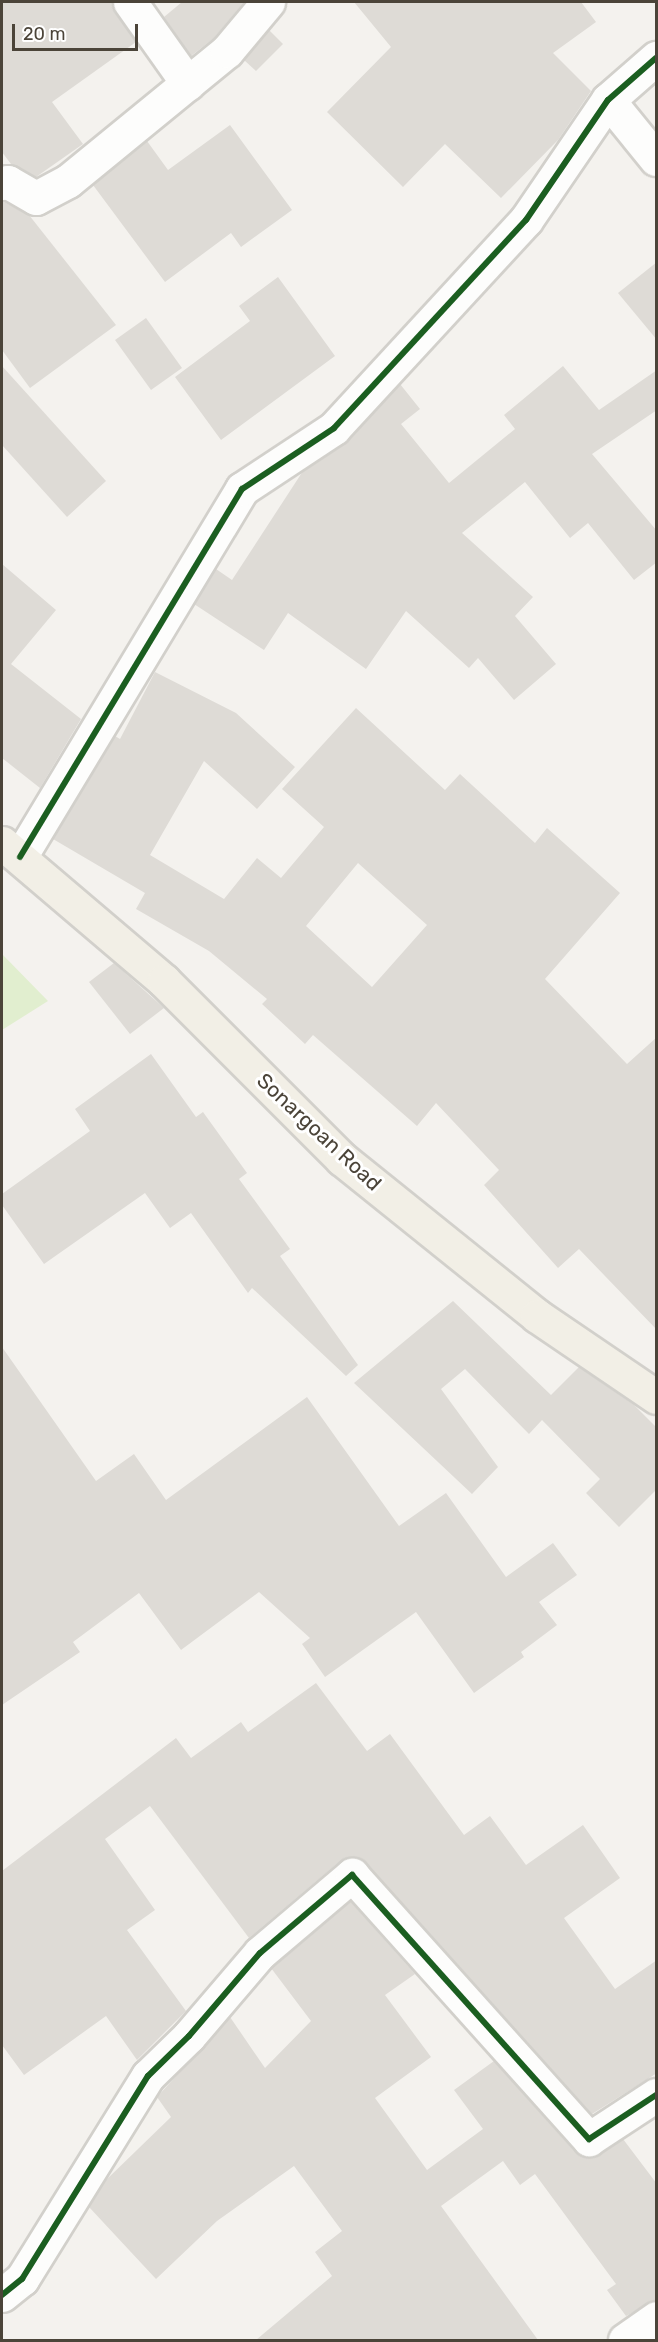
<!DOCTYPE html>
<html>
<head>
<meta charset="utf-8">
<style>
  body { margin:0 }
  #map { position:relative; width:658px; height:2342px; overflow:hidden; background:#f4f2ee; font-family:Rubik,sans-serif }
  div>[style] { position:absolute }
  .green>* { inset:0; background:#e1eecf }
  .building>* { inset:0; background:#dedbd6 }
  .roads { filter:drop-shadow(2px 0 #d2d0cb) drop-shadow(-2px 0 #d2d0cb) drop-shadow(0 2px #d2d0cb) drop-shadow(0 -2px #d2d0cb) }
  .minor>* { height:33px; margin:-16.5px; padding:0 16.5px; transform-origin:16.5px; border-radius:16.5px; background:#fdfdfc }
  .major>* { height:33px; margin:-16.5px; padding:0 16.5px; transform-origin:16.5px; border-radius:16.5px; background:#f2efe6 }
  .cycleway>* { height:6px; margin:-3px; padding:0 3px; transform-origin:3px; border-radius:3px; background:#1b5e20 }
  span { translate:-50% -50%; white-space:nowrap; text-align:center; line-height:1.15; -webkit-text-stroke:6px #fff; paint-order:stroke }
  .street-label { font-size:21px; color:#4b4439 }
  .frame { position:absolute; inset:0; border:3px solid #4b4439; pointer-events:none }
  .scale { position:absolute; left:12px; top:24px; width:126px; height:27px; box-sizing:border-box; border:3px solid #4b4439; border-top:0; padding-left:8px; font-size:18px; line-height:21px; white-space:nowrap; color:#4b4439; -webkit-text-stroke:4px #fff; paint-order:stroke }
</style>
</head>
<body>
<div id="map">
  <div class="green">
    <div style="clip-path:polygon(2px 954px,48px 1001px,2px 1030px)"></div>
  </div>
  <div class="building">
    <div style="clip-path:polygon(2px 2px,112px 2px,115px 13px,136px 42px,52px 102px,83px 144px,36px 177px,11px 164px,2px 152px)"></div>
    <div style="clip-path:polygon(182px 2px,244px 2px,214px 38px,191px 56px,164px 17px)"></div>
    <div style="clip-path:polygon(354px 2px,581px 2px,596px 22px,553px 53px,591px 91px,558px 140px,501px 198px,445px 144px,403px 187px,327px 112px,391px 47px)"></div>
    <div style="clip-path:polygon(269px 30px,283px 44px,256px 71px,244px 60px)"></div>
    <div style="clip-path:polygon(230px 125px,292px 210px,241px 247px,231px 233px,165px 282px,93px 185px,147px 141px,168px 170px)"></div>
    <div style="clip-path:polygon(2px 201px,29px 215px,116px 325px,30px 388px,2px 350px)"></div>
    <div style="clip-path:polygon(657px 262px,657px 340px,618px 293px)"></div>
    <div style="clip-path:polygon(278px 277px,335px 356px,221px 440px,175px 377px,250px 321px,239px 306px)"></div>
    <div style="clip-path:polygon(146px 318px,182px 368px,151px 390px,115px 340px)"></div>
    <div style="clip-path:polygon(2px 366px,106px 481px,67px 517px,2px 445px)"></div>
    <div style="clip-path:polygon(563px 366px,599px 410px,657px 370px,657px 410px,592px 454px,657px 531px,657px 562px,634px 580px,588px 523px,570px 538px,525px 482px,462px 533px,533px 597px,515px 616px,556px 664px,514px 700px,478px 658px,469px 668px,406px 611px,366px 669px,288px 613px,264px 650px,194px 604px,216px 569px,232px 580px,303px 471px,348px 441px,400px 384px,420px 409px,401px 424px,449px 483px,515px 429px,504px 415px)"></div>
    <div style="clip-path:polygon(2px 564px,56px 610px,11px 664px,81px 719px,40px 788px,2px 758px)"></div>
    <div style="clip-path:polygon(evenodd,155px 672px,236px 713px,295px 767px,257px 809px,204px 761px,150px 855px,224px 899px,257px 858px,281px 878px,324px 827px,282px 789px,356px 708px,445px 790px,460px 774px,535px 843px,547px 828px,620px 893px,545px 979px,627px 1064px,657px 1037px,657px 1330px,579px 1249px,558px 1268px,484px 1185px,499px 1170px,436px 1103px,417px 1126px,313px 1035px,305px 1044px,262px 1004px,267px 999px,209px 951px,136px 909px,145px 893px,53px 839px,115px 736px,120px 739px,155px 672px,358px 863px,427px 925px,372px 987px,306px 926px,358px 863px)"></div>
    <div style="clip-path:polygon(114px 963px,164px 1008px,130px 1034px,89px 982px)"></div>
    <div style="clip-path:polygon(151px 1054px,196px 1117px,203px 1112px,247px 1173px,239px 1179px,290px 1249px,280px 1256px,358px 1365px,346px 1376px,252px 1288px,248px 1293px,191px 1213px,170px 1228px,145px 1193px,44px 1264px,2px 1205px,2px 1194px,90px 1131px,75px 1109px)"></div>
    <div style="clip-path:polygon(453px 1301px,551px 1395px,579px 1367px,634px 1405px,657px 1428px,657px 1489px,619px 1527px,586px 1493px,600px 1479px,542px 1420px,529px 1434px,465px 1369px,441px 1389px,498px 1467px,472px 1494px,354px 1383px)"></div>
    <div style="clip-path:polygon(2px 1347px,96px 1481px,134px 1454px,166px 1500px,307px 1397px,399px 1526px,446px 1493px,506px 1577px,553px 1543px,577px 1575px,539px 1602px,557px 1625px,521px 1652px,524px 1657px,474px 1693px,416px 1612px,325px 1677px,302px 1644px,310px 1638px,259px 1592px,181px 1650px,139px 1593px,73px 1642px,80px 1652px,2px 1705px)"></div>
    <div style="clip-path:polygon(316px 1683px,367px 1751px,390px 1734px,464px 1835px,490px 1816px,526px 1865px,583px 1825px,620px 1878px,564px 1918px,615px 1989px,657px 1960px,657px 2073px,592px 2114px,357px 1857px,340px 1861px,249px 1938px,150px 1806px,105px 1839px,155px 1910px,127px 1930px,186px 2011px,137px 2060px,106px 2016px,24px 2075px,2px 2045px,2px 1871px,176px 1738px,191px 1758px,241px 1722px,248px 1732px)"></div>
    <div style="clip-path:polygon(350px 1901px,415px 1974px,385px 1995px,431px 2057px,375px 2098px,427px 2170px,483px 2129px,454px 2090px,494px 2061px,575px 2152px,592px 2158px,623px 2139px,657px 2184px,657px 2300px,626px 2316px,607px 2290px,616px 2284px,535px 2174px,520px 2185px,503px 2161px,441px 2206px,538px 2340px,256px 2340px,332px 2276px,315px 2252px,342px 2231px,294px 2166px,217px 2221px,156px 2279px,89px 2207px,105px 2181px,171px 2117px,157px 2097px,230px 2017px,265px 2068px,311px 2021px,271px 1968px)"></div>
  </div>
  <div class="roads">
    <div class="minor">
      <div style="left:130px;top:2px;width:100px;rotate:54.7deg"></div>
      <div style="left:608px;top:100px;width:76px;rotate:50.9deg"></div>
      <div style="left:2px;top:183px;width:6px;rotate:-9deg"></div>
      <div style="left:8px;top:182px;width:32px;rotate:30deg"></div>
      <div style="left:36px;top:198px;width:36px;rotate:-28deg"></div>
      <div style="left:68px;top:181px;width:205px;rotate:-39.3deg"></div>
      <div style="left:227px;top:51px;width:64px;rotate:-50.1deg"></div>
      <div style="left:20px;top:857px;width:430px;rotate:-58.9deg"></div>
      <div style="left:242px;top:489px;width:110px;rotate:-33.5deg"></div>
      <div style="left:334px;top:428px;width:283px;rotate:-47.3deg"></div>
      <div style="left:526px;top:220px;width:145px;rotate:-55.7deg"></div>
      <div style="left:608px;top:100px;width:64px;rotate:-41.2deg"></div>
      <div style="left:2px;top:2295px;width:26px;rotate:-39deg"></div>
      <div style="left:22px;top:2279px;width:239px;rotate:-58.2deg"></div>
      <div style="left:148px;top:2076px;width:57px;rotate:-44.3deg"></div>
      <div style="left:189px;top:2036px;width:109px;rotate:-49.5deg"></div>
      <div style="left:260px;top:1953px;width:121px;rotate:-40.3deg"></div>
      <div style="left:352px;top:1875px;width:355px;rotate:48.1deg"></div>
      <div style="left:589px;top:2139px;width:80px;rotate:-33.3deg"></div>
      <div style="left:625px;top:2340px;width:38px;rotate:-35deg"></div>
    </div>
    <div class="major">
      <div style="left:2px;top:843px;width:213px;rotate:40.4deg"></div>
      <div style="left:164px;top:981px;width:252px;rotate:45deg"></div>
      <div style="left:342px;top:1159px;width:250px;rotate:38.8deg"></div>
      <div style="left:537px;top:1316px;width:144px;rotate:34.2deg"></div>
    </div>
  </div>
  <div class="cycleway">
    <div style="left:20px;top:857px;width:430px;rotate:-58.9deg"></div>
    <div style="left:242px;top:489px;width:110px;rotate:-33.5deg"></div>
    <div style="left:334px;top:428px;width:283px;rotate:-47.3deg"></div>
    <div style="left:526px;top:220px;width:145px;rotate:-55.7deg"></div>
    <div style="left:608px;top:100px;width:64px;rotate:-41.2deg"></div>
    <div style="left:2px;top:2295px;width:26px;rotate:-39deg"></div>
    <div style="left:22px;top:2279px;width:239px;rotate:-58.2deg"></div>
    <div style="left:148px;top:2076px;width:57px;rotate:-44.3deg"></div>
    <div style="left:189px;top:2036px;width:109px;rotate:-49.5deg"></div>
    <div style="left:260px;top:1953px;width:121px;rotate:-40.3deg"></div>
    <div style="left:352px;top:1875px;width:355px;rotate:48.1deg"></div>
    <div style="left:589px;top:2139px;width:80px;rotate:-33.3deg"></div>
  </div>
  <div class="street-label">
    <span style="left:319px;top:1132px;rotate:43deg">Sonargoan Road</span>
  </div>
  <div class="frame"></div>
  <div class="scale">20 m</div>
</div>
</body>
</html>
